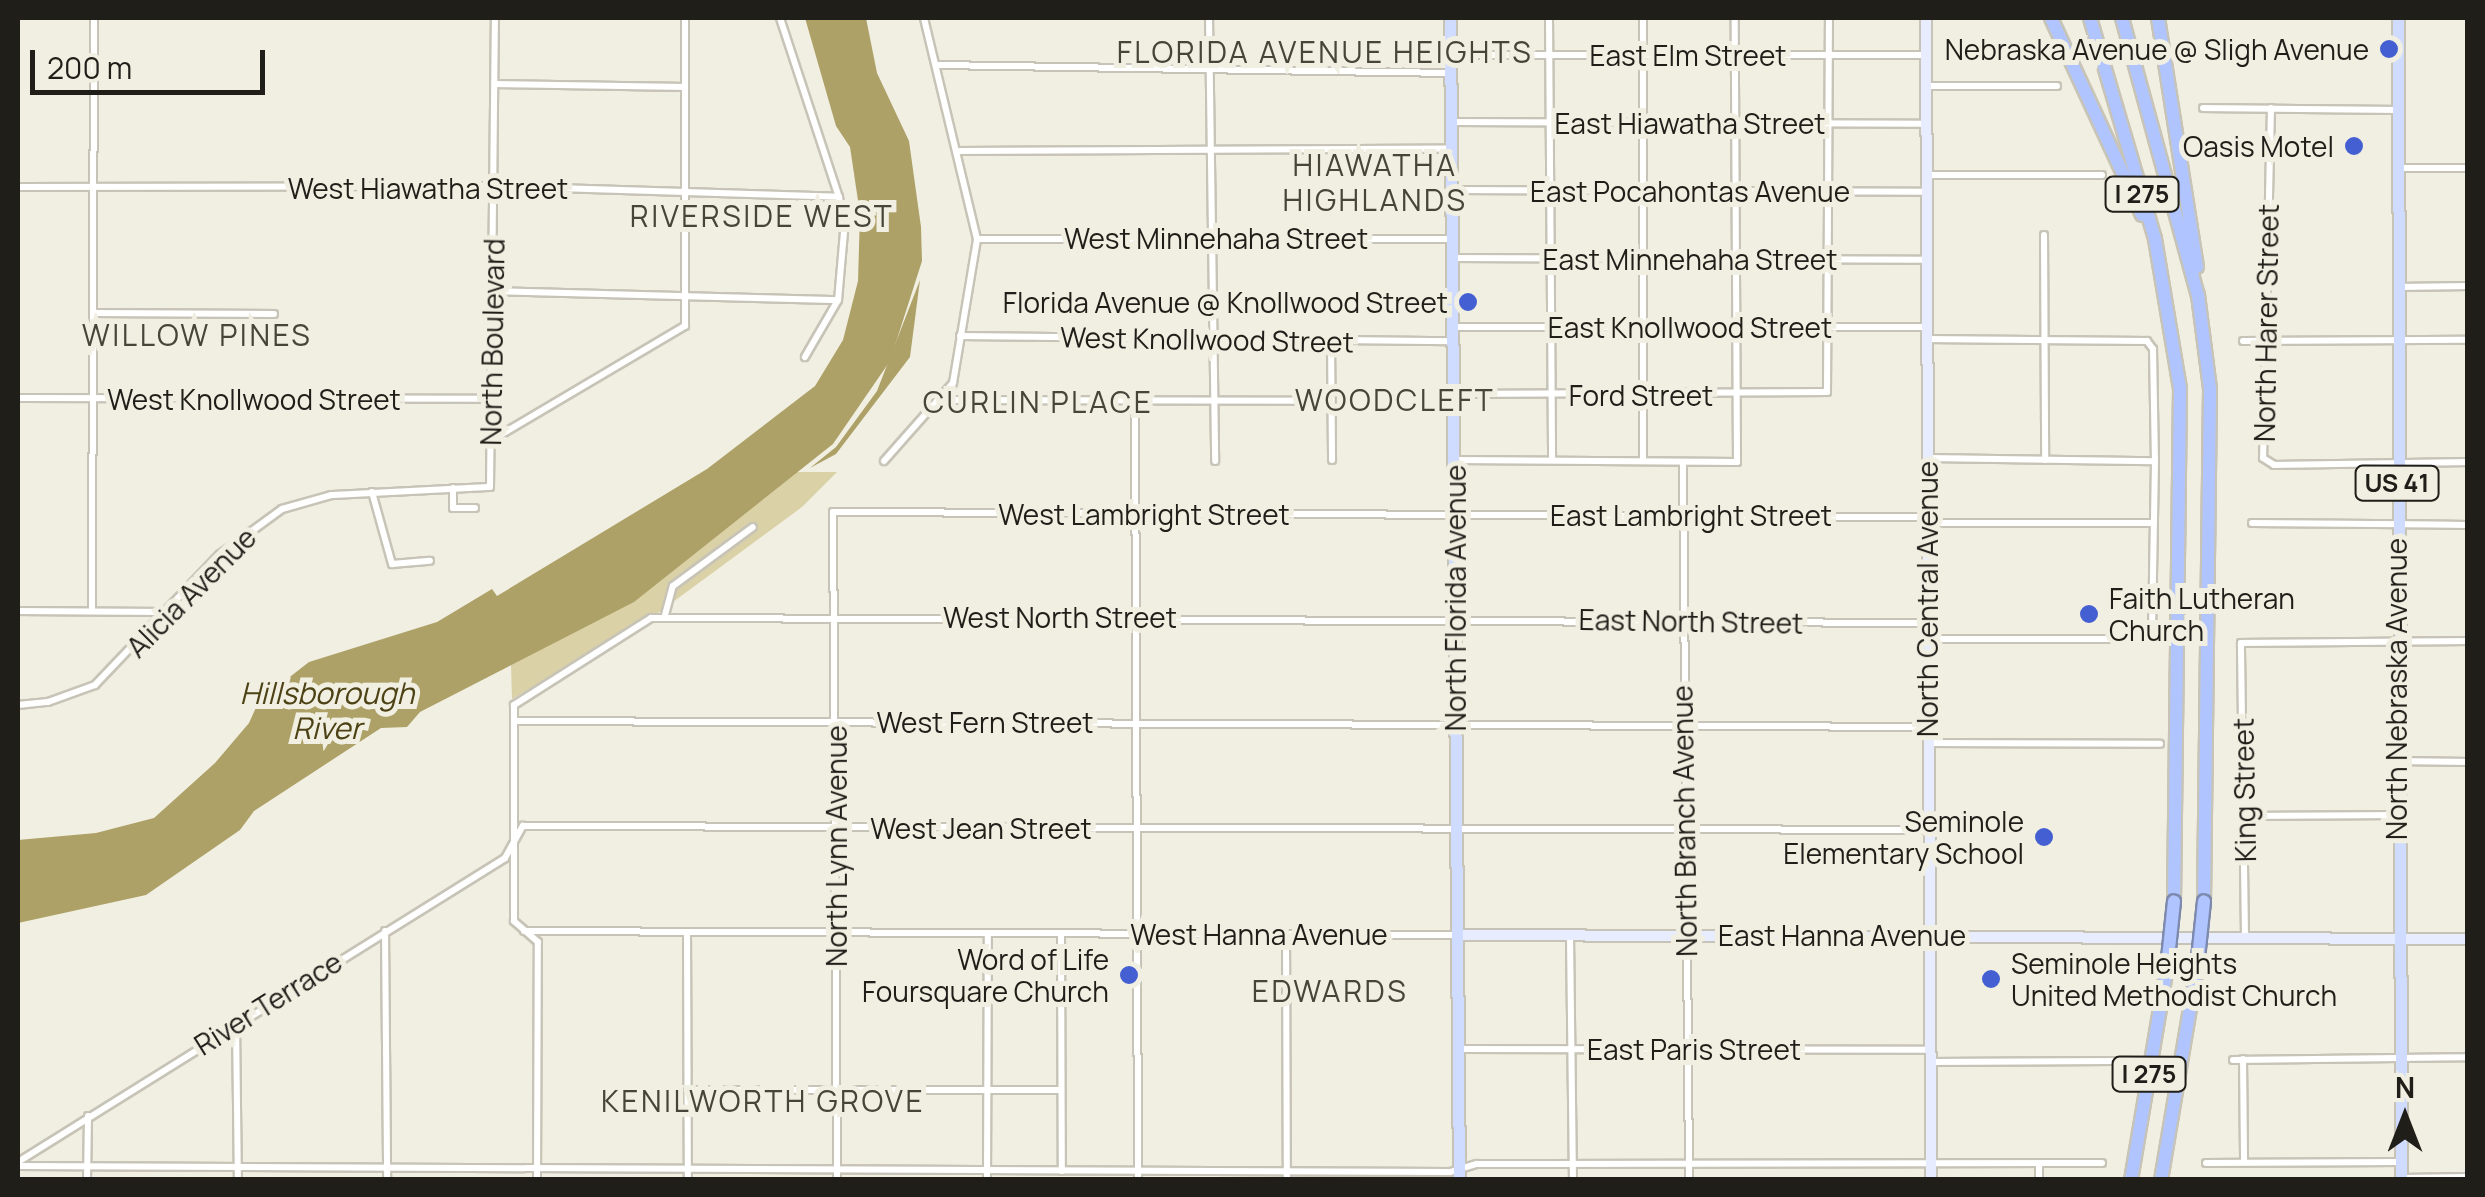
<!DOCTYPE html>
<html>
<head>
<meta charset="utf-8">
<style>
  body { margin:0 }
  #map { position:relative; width:2485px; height:1197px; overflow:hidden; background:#f1efe1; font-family:Manrope,sans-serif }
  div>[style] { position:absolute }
  .green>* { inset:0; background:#dad1a7 }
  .water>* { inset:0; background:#ada168 }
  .roads { filter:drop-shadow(2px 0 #c7c4b7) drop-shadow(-2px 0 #c7c4b7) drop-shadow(0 2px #c7c4b7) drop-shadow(0 -2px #c7c4b7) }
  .street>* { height:6px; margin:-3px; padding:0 3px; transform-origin:3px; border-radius:3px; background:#fff }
  .secondary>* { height:10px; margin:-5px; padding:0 5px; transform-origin:5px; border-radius:5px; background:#e7edff }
  .primary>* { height:11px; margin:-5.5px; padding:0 5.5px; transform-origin:5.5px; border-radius:5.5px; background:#d0dcff }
  .highway>* { height:12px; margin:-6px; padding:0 6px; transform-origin:6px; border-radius:6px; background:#b0c4ff }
  .bridges { filter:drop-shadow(2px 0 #7d8aae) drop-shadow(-2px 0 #7d8aae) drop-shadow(0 2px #7d8aae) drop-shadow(0 -2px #7d8aae) }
  .highway-bridge>* { height:12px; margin:-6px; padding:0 6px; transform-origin:6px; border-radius:6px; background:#b0c4ff }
  .dots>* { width:28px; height:28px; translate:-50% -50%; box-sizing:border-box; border:5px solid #f1efe1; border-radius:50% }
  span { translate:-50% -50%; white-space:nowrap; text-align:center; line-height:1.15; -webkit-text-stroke:10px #f1efe1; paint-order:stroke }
  .shield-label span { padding:2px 8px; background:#f1efe1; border:2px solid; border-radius:8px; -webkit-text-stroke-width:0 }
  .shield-label { font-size:25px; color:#1f1e19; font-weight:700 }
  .poi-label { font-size:28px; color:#1f1e19 }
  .right { translate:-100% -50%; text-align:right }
  .left { translate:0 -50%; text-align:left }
  .street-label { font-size:28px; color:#1f1e19 }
  .neighbourhood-label { font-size:30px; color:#474439; letter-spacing:2.5px }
  .water-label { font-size:30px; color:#4c4215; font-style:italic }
  .frame { position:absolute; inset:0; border:20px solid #1f1e19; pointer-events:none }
  .north { position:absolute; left:2355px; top:1067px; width:100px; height:100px; -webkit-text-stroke:8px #f1efe1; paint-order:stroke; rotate:0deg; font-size:28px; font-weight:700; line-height:40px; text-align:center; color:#1f1e19 }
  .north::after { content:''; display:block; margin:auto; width:35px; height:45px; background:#1f1e19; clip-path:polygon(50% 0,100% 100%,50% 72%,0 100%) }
  .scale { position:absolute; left:30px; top:50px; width:235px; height:45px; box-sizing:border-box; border:5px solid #1f1e19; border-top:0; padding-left:12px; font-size:30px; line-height:35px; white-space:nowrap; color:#1f1e19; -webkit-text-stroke:8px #f1efe1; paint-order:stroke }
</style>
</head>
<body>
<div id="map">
  <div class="green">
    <div style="clip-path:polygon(796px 472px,837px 472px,802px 507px,658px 613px,512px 699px,511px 665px)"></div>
  </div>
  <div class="water">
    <div style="clip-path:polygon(805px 18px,866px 18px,877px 73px,909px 141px,921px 227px,922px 261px,890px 361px,833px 444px,634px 602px,420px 712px,407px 727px,381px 728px,254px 811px,240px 830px,146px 895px,18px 923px,18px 840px,96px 833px,154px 818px,215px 763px,249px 723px,259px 701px,309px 662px,437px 622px,492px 589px,497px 596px,707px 469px,815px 386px,843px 340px,858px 281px,860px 214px,850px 147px,836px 126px)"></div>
    <div style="clip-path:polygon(920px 280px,910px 357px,836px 454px,810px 468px,836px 447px,877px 391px)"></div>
  </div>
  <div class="roads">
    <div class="street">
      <div style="left:780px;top:18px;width:188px;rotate:71.8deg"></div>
      <div style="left:839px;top:197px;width:35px;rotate:82deg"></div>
      <div style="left:844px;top:232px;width:68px;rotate:95deg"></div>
      <div style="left:838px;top:300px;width:66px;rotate:120.1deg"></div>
      <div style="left:1209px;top:18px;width:443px;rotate:89.2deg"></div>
      <div style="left:1549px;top:18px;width:442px;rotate:89.6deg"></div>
      <div style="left:1643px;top:18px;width:443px;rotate:90deg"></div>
      <div style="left:1452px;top:55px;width:474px"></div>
      <div style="left:937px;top:65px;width:513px;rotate:0.89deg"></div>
      <div style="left:496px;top:84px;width:188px;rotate:0.9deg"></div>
      <div style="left:1927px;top:86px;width:130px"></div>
      <div style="left:2203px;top:108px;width:194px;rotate:0.6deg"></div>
      <div style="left:2271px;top:108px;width:350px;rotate:91.3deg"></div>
      <div style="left:2263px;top:458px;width:13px;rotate:32deg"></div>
      <div style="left:2274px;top:465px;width:194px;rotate:-0.9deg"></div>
      <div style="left:1454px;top:122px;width:472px;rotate:0.2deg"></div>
      <div style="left:960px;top:151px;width:493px;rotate:-0.3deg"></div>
      <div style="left:2399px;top:168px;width:69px"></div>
      <div style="left:1927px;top:175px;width:175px"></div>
      <div style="left:18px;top:187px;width:476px;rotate:-0.1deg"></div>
      <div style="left:494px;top:186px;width:345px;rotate:1.8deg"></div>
      <div style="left:1453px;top:190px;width:473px;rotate:0.2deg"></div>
      <div style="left:2044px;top:235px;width:225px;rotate:89.7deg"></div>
      <div style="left:977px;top:239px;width:476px"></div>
      <div style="left:1454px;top:258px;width:472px;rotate:0.2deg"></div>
      <div style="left:2399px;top:287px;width:69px;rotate:-0.8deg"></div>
      <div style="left:492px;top:291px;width:346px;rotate:1.5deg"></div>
      <div style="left:95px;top:313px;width:179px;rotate:0.3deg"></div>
      <div style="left:1455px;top:327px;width:471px"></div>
      <div style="left:960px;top:336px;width:494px;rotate:0.6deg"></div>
      <div style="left:1926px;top:339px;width:221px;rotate:0.5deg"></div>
      <div style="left:2147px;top:341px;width:10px;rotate:53deg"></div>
      <div style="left:2153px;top:349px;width:112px;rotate:89deg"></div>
      <div style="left:2155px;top:461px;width:178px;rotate:91deg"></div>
      <div style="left:2152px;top:639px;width:225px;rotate:180deg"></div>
      <div style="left:1331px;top:340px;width:120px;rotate:89.5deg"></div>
      <div style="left:2243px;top:341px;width:225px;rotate:-0.3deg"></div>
      <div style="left:1454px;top:394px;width:373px;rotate:-0.3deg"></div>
      <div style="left:1827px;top:392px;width:374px;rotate:-89.7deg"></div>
      <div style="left:18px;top:398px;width:473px;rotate:0.1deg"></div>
      <div style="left:941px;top:400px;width:389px;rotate:0.1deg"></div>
      <div style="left:1135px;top:401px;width:779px;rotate:89.78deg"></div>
      <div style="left:492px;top:440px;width:224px;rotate:-30.6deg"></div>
      <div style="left:685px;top:326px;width:308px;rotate:-90deg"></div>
      <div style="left:1927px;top:458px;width:228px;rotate:0.8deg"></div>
      <div style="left:1455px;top:460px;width:282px;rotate:0.4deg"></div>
      <div style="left:1737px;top:462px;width:444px;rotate:-90.3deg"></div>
      <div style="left:884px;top:461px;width:104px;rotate:-48.5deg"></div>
      <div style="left:953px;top:383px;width:146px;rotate:-80.5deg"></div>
      <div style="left:977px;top:239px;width:227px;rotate:-103.5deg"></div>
      <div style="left:1683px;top:462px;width:718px;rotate:89.52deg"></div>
      <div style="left:453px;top:488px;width:20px;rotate:90deg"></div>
      <div style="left:453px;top:508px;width:22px"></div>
      <div style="left:372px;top:492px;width:75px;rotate:74.5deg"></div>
      <div style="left:392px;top:564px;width:38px;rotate:-5deg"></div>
      <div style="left:1926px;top:523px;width:228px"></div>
      <div style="left:2252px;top:523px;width:216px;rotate:0.5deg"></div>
      <div style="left:18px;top:611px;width:145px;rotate:0.4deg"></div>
      <div style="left:92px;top:611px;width:593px;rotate:-89.81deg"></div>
      <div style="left:665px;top:615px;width:30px;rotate:-75deg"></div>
      <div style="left:673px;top:586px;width:99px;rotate:-36.4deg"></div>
      <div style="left:18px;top:705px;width:30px;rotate:-6deg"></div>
      <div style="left:48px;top:702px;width:50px;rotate:-19.9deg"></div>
      <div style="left:95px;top:685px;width:180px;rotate:-46.4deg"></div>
      <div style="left:219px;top:555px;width:78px;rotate:-36.1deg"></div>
      <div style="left:282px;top:509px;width:51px;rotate:-15.9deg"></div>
      <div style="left:331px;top:495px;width:159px;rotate:-2.9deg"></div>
      <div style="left:490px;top:487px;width:469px;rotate:-89.4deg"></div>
      <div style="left:514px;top:721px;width:1413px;rotate:0.24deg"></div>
      <div style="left:1929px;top:743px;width:231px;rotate:0.2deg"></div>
      <div style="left:2398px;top:761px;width:70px;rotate:0.8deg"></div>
      <div style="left:2245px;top:816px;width:151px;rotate:-0.4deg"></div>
      <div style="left:385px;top:931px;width:249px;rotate:89.5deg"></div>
      <div style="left:524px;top:931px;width:932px;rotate:0.25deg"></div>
      <div style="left:687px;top:932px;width:248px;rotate:89.8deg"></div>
      <div style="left:1061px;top:933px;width:238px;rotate:89.8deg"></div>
      <div style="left:1286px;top:934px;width:246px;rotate:89.8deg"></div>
      <div style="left:1570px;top:936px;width:244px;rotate:89.3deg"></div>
      <div style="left:2245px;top:936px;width:293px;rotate:-90.8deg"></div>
      <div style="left:2241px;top:643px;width:227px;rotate:-0.5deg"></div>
      <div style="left:236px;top:1023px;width:157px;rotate:89.3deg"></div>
      <div style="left:1459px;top:1049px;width:471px;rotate:0.1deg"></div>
      <div style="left:2243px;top:1059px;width:103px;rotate:89.4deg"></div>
      <div style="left:2233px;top:1060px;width:235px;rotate:-0.7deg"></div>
      <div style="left:1931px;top:1062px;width:182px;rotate:-0.3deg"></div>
      <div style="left:687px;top:1090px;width:374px"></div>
      <div style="left:18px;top:1162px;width:574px;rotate:-31.97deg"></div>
      <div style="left:505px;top:858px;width:37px;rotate:-61deg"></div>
      <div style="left:523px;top:826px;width:1406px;rotate:0.16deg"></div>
      <div style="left:2206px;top:1163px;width:193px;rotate:-0.3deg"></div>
      <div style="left:2039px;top:1164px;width:16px;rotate:90deg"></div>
      <div style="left:18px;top:1166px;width:1432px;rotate:0.24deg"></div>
      <div style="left:1450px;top:1172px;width:28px;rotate:-17deg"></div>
      <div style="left:1477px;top:1164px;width:625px;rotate:-0.09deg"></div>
      <div style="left:2402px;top:1178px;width:66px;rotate:-0.9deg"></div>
      <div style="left:87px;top:1180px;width:64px;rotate:-89.1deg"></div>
      <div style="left:537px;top:1180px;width:238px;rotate:-89.8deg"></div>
      <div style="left:538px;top:942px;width:32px;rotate:-139deg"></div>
      <div style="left:514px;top:921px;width:216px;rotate:-90deg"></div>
      <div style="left:514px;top:705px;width:162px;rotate:-32.4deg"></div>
      <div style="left:651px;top:618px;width:1275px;rotate:0.22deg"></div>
      <div style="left:837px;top:1180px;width:668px;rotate:-90.34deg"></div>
      <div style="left:833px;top:512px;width:1093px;rotate:0.26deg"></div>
      <div style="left:987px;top:1180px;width:247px;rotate:-89.8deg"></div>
    </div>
    <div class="secondary">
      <div style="left:1926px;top:18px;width:1162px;rotate:89.75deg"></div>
      <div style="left:1457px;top:935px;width:1011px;rotate:0.23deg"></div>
    </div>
    <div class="primary">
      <div style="left:1450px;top:18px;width:1162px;rotate:89.56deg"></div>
      <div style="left:2398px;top:18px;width:1162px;rotate:89.85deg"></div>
    </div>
    <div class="highway">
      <div style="left:2051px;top:18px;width:217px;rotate:65.2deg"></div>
      <div style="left:2090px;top:18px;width:230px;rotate:73.6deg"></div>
      <div style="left:2155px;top:239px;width:152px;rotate:80.5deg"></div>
      <div style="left:2180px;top:389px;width:512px;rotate:90.67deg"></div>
      <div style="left:2122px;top:18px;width:287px;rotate:74.7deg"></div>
      <div style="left:2198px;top:295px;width:95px;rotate:82.7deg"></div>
      <div style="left:2210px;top:389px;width:512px;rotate:90.67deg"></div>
      <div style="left:2158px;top:18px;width:252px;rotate:81.1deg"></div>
      <div style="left:2131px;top:1180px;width:215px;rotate:-80.4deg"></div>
      <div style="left:2161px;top:1180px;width:215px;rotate:-80.4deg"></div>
    </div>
  </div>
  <div class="bridges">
    <div class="highway-bridge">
      <div style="left:2167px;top:968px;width:67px;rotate:-84deg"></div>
      <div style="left:2197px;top:968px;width:67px;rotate:-84deg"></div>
    </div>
  </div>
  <div class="dots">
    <div style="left:2389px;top:49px;background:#445fd2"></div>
    <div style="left:2354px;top:146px;background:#445fd2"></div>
    <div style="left:1468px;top:302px;background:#445fd2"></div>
    <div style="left:2089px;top:614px;background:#445fd2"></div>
    <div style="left:2044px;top:837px;background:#445fd2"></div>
    <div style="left:1129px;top:975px;background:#445fd2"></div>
    <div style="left:1991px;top:979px;background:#445fd2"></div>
  </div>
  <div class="shield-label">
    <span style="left:2142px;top:194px">I 275</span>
    <span style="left:2397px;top:483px">US 41</span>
    <span style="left:2149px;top:1074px">I 275</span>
  </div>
  <div class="poi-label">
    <span class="right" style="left:2369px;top:49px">Nebraska Avenue @ Sligh Avenue</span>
    <span class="right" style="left:2334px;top:146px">Oasis Motel</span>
    <span class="right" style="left:1448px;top:302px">Florida Avenue @ Knollwood Street</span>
    <span class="left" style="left:2109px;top:614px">Faith Lutheran<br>Church</span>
    <span class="right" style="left:2024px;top:837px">Seminole<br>Elementary School</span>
    <span class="right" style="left:1109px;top:975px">Word of Life<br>Foursquare Church</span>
    <span class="left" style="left:2011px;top:979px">Seminole Heights<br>United Methodist Church</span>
  </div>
  <div class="street-label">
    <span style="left:1688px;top:55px">East Elm Street</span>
    <span style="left:1690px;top:123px">East Hiawatha Street</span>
    <span style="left:428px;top:188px">West Hiawatha Street</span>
    <span style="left:1690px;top:191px">East Pocahontas Avenue</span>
    <span style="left:1216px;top:238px">West Minnehaha Street</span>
    <span style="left:1690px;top:259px">East Minnehaha Street</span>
    <span style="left:2266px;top:323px;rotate:-89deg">North Harer Street</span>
    <span style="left:1690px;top:327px">East Knollwood Street</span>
    <span style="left:1207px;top:339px;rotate:1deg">West Knollwood Street</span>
    <span style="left:492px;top:342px;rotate:-89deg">North Boulevard</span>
    <span style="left:1641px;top:395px">Ford Street</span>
    <span style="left:254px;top:399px">West Knollwood Street</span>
    <span style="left:1144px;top:514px">West Lambright Street</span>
    <span style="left:1691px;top:515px">East Lambright Street</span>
    <span style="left:191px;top:592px;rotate:-45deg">Alicia Avenue</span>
    <span style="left:1455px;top:598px;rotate:-90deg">North Florida Avenue</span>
    <span style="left:1927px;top:599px;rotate:-90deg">North Central Avenue</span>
    <span style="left:1060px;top:617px">West North Street</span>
    <span style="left:1691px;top:621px;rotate:1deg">East North Street</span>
    <span style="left:2396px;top:689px;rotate:-90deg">North Nebraska Avenue</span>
    <span style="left:985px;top:722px">West Fern Street</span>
    <span style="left:2244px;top:790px;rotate:-91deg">King Street</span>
    <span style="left:1684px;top:821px;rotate:-91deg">North Branch Avenue</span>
    <span style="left:981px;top:828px">West Jean Street</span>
    <span style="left:836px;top:846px;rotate:-90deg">North Lynn Avenue</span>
    <span style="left:1259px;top:934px">West Hanna Avenue</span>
    <span style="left:1842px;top:935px">East Hanna Avenue</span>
    <span style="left:268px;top:1003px;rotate:-32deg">River Terrace</span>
    <span style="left:1694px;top:1049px">East Paris Street</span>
  </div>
  <div class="neighbourhood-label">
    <span style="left:1325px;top:52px">FLORIDA AVENUE HEIGHTS</span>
    <span style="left:1375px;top:182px">HIAWATHA<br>HIGHLANDS</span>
    <span style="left:762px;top:216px">RIVERSIDE WEST</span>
    <span style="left:197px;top:335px">WILLOW PINES</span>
    <span style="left:1395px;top:400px">WOODCLEFT</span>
    <span style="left:1038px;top:402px">CURLIN PLACE</span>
    <span style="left:1330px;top:991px">EDWARDS</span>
    <span style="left:763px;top:1101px">KENILWORTH GROVE</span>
  </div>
  <div class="water-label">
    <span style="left:327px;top:710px">Hillsborough<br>River</span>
  </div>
  <div class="frame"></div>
  <div class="north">N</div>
  <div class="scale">200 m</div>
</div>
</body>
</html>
